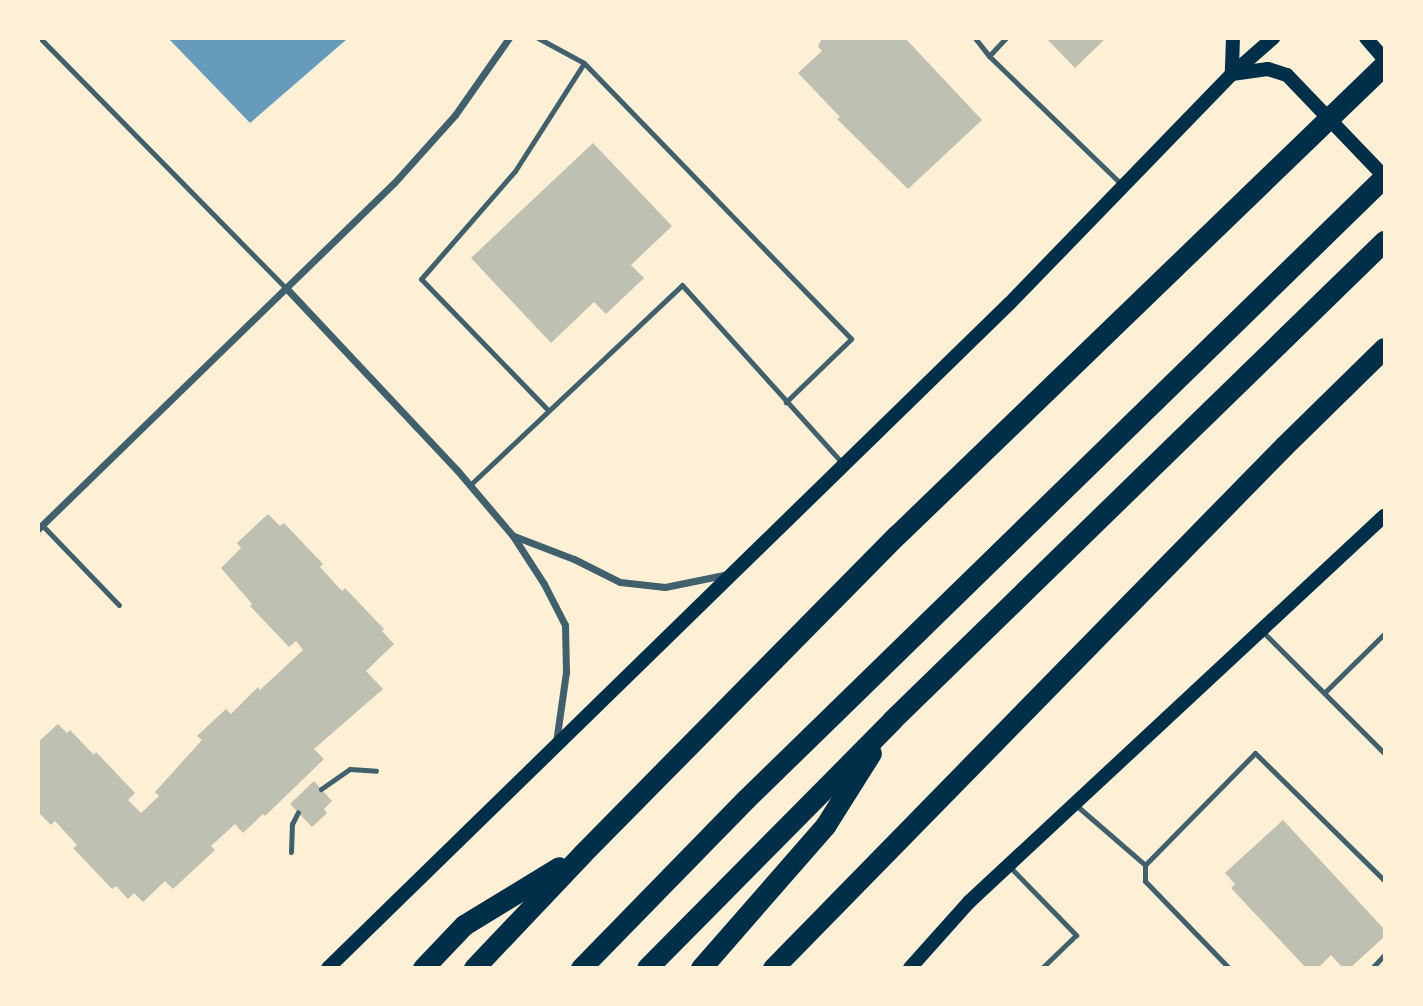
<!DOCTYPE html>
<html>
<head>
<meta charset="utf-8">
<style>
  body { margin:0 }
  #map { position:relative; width:1423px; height:1006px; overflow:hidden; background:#fdf0d5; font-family:"Archivo Narrow",sans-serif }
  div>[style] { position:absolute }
  .water>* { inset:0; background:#669bbc }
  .building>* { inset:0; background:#bec0b2 }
  .service>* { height:5px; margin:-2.5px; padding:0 2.5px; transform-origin:2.5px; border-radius:2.5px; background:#3f606c }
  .minor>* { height:7px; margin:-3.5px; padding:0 3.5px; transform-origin:3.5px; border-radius:3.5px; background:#3f606c }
  .secondary>* { height:14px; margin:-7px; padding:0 7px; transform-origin:7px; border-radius:7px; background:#003049 }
  .motorway>* { height:21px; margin:-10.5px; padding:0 10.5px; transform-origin:10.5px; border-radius:10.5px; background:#003049 }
  span { translate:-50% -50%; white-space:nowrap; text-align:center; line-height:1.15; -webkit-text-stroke:7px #fdf0d5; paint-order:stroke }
  .frame { position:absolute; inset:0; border:40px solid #fdf0d5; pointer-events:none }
</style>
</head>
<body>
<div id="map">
  <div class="water">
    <div style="clip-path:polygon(169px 39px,347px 39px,250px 123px)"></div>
  </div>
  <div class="building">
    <div style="clip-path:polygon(822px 38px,905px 38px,982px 120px,908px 189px,837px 119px,840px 117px,798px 73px,822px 51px,818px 46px)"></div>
    <div style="clip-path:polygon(1046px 38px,1106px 38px,1075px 68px)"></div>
    <div style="clip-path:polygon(593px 143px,672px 226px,631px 265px,644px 278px,606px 314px,594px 302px,551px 343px,471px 258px)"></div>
    <div style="clip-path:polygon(268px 514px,280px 526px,284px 523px,323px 564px,320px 567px,342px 591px,345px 588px,384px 629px,382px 631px,394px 644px,366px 671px,383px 689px,314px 749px,324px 759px,265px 816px,263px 814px,243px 833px,235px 824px,211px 846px,215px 850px,173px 889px,165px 881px,143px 902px,134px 893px,128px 899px,116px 886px,112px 889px,73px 848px,77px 845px,55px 821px,51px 825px,38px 812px,38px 742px,58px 724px,67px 733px,70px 730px,94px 755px,96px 752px,135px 793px,128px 800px,141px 813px,159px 796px,155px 792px,202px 740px,197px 736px,226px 709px,231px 714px,258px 687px,260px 690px,303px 650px,296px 641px,289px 647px,250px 606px,252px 604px,221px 568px,241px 548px,237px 543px)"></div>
    <div style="clip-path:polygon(314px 781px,332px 801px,324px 809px,327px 813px,312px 827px,290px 804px)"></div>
    <div style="clip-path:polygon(1283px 820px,1384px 929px,1384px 937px,1350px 968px,1343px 968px,1331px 955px,1318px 968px,1306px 968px,1231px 888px,1235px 884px,1225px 873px)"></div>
  </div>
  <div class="service">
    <div style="left:40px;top:38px;width:352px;rotate:45.5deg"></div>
    <div style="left:538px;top:38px;width:52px;rotate:28.5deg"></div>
    <div style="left:584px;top:63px;width:384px;rotate:45.9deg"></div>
    <div style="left:851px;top:339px;width:91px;rotate:135.9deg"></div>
    <div style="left:975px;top:38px;width:23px;rotate:52deg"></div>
    <div style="left:989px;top:56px;width:184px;rotate:44.1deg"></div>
    <div style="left:989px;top:56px;width:25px;rotate:-47deg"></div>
    <div style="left:548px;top:410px;width:182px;rotate:-134.1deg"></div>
    <div style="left:421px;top:279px;width:143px;rotate:-49deg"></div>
    <div style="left:515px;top:171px;width:128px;rotate:-57.4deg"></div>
    <div style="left:470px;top:485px;width:291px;rotate:-43.3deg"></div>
    <div style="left:682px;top:285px;width:241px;rotate:48deg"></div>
    <div style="left:42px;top:525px;width:111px;rotate:46.1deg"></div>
    <div style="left:1262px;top:631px;width:173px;rotate:45deg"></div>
    <div style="left:1325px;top:692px;width:83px;rotate:-44.5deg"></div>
    <div style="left:321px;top:789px;width:35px;rotate:-35deg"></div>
    <div style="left:350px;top:769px;width:26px;rotate:4deg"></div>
    <div style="left:1077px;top:806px;width:90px;rotate:40.9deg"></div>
    <div style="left:291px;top:852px;width:28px;rotate:-88deg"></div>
    <div style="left:292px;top:824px;width:13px;rotate:-63deg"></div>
    <div style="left:1008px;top:865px;width:98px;rotate:45.8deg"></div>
    <div style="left:1076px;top:935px;width:47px;rotate:135.9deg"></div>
    <div style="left:1229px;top:968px;width:121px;rotate:-134deg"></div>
    <div style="left:1145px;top:881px;width:16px;rotate:-90deg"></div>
    <div style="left:1145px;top:865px;width:157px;rotate:-45.5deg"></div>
    <div style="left:1255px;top:753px;width:181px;rotate:44.6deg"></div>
    <div style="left:1372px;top:968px;width:18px;rotate:-47deg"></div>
  </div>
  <div class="minor">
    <div style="left:287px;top:289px;width:248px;rotate:46.8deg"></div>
    <div style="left:457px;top:470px;width:87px;rotate:49.7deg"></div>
    <div style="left:513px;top:536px;width:57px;rotate:57.1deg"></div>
    <div style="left:544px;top:584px;width:46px;rotate:62.9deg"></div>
    <div style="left:565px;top:625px;width:47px;rotate:88.8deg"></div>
    <div style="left:566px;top:672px;width:71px;rotate:98.1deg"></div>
    <div style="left:38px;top:529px;width:496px;rotate:-44.2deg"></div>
    <div style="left:394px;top:183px;width:91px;rotate:-48.1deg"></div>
    <div style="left:455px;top:115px;width:94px;rotate:-55deg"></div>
    <div style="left:514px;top:536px;width:64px;rotate:21deg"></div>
    <div style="left:574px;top:559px;width:51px;rotate:26.6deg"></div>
    <div style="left:620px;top:582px;width:45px;rotate:6.3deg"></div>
    <div style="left:665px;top:587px;width:65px;rotate:-11.5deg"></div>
  </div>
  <div class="secondary">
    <div style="left:1233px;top:38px;width:36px;rotate:92deg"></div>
    <div style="left:1232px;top:74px;width:36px;rotate:-8deg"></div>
    <div style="left:1268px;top:69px;width:20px;rotate:18deg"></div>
    <div style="left:1287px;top:75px;width:140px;rotate:46.2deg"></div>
    <div style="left:1366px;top:38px;width:28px;rotate:49deg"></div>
    <div style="left:328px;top:968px;width:951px;rotate:-44.28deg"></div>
    <div style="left:1009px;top:304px;width:320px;rotate:-45.9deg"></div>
    <div style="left:1232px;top:74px;width:55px;rotate:-41.3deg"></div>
    <div style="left:910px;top:968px;width:89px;rotate:-48.2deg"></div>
    <div style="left:969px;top:902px;width:567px;rotate:-42.93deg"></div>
  </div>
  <div class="motorway">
    <div style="left:423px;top:968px;width:59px;rotate:-46.4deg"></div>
    <div style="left:464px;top:925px;width:111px;rotate:-31.4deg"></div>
    <div style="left:474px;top:968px;width:157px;rotate:-46.5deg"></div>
    <div style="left:582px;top:854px;width:448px;rotate:-45.4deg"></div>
    <div style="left:897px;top:535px;width:677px;rotate:-43.98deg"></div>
    <div style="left:581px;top:968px;width:236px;rotate:-45.7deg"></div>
    <div style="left:746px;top:799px;width:891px;rotate:-44.27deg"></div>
    <div style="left:647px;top:968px;width:349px;rotate:-45.3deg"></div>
    <div style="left:892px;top:720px;width:687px;rotate:-44.23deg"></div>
    <div style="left:701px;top:968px;width:189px;rotate:-48.9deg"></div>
    <div style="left:825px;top:826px;width:86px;rotate:-57.8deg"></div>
    <div style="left:773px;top:968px;width:730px;rotate:-45.61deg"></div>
    <div style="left:1284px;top:446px;width:140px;rotate:-44.4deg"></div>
  </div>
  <div class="frame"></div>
</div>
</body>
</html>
